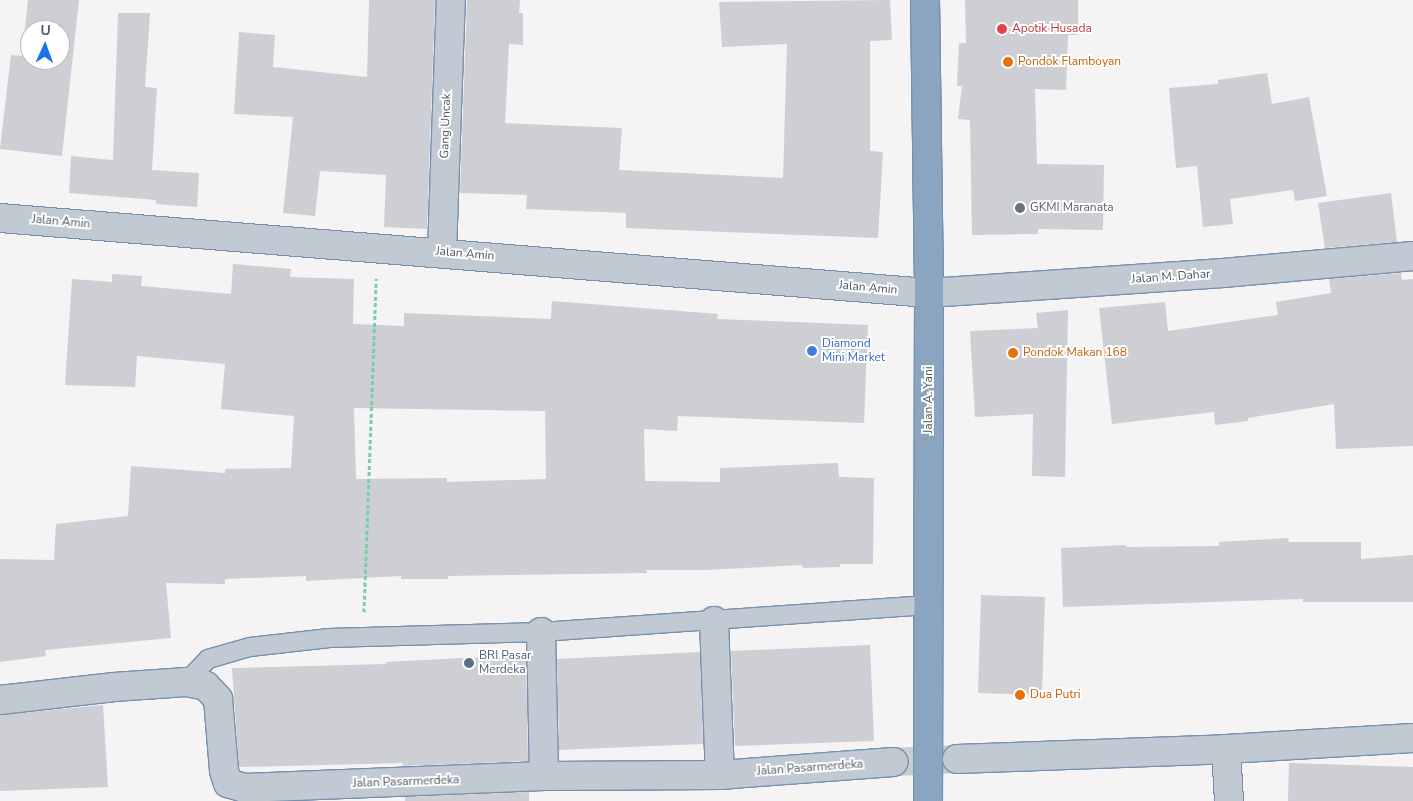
<!DOCTYPE html>
<html>
<head>
<meta charset="utf-8">
<style>
  body { margin:0 }
  #map { position:relative; width:1413px; height:801px; overflow:hidden; background:#f5f3f3; font-family:"Nunito Sans",sans-serif }
  div>[style] { position:absolute }
  .building>* { inset:0; background:#cdcfd5 }
  .street-tunnel>* { height:28px; margin-top:-14px; transform-origin:0; background:repeating-linear-gradient(90deg,#caccce 0 28px,transparent 0 42px) }
  .path>* { height:3px; margin-top:-1.5px; transform-origin:0; background:repeating-linear-gradient(90deg,#7ad0a6 0 4px,transparent 0 6.5px) }
  .roads { filter:drop-shadow(1px 0 #7690ad) drop-shadow(-1px 0 #7690ad) drop-shadow(0 1px #7690ad) drop-shadow(0 -1px #7690ad) }
  .lane>* { height:18px; margin:-9px; padding:0 9px; transform-origin:9px; border-radius:9px; background:#c1cad2 }
  .street>* { height:28px; margin:-14px; padding:0 14px; transform-origin:14px; border-radius:14px; background:#c1cad2 }
  .highway>* { height:28px; margin:-14px; padding:0 14px; transform-origin:14px; border-radius:14px; background:#8ba5c1 }
  .dots>* { width:14px; height:14px; translate:-50% -50%; box-sizing:border-box; border:2px solid #fff; border-radius:50% }
  span { translate:-50% -50%; white-space:nowrap; text-align:center; line-height:1.15; -webkit-text-stroke:4px #fff; paint-order:stroke }
  .health-label { font-size:12px; color:#be3a42 }
  .left { translate:0 -50%; text-align:left }
  .food-label { font-size:12px; color:#c56008 }
  .street-label { font-size:12px; color:#4a5661 }
  .worship-label { font-size:12px; color:#5b616d }
  .shop-label { font-size:12px; color:#366cbe }
  .service-label { font-size:12px; color:#4e5e75 }
  .north { position:absolute; left:20px; top:20px; width:50px; height:50px; box-sizing:border-box; background:#fff; border:1px solid #b7bbc0; border-radius:50%; rotate:2deg; font-size:14px; font-weight:700; line-height:20px; text-align:center; color:#4a5661 }
  .north::after { content:''; display:block; margin:auto; width:18px; height:22px; background:#1a73e8; clip-path:polygon(50% 0,100% 100%,50% 72%,0 100%) }
</style>
</head>
<body>
<div id="map">
  <div class="building">
    <div style="clip-path:polygon(evenodd,28px 0,79px 0,62px 156px,0 149px,11px 55px,22px 56px,28px 0,30px 30px,60px 30px,60px 60px,30px 60px,30px 30px)"></div>
    <div style="clip-path:polygon(369px 0,435px 0,427px 229px,384px 227px,386px 175px,320px 171px,315px 216px,283px 213px,293px 117px,234px 114px,239px 32px,275px 35px,273px 67px,367px 77px)"></div>
    <div style="clip-path:polygon(467px 0,520px 0,519px 13px,523px 13px,523px 45px,509px 44px,505px 123px,622px 128px,619px 170px,783px 178px,787px 44px,722px 47px,719px 2px,890px 0,892px 40px,870px 41px,870px 151px,883px 152px,878px 238px,626px 228px,626px 213px,526px 209px,527px 195px,460px 193px)"></div>
    <div style="clip-path:polygon(965px 0,1078px 0,1078px 35px,1068px 35px,1066px 90px,1035px 89px,1037px 164px,1104px 165px,1103px 230px,1038px 229px,1038px 234px,972px 235px,970px 120px,958px 119px,962px 86px,957px 86px,959px 43px,966px 43px)"></div>
    <div style="clip-path:polygon(118px 13px,150px 13px,145px 87px,157px 88px,152px 170px,199px 173px,197px 207px,156px 204px,156px 200px,69px 193px,71px 156px,113px 160px)"></div>
    <div style="clip-path:polygon(1267px 73px,1272px 104px,1309px 97px,1327px 196px,1295px 201px,1293px 190px,1230px 199px,1233px 224px,1203px 227px,1197px 166px,1176px 168px,1169px 88px,1218px 84px,1218px 80px)"></div>
    <div style="clip-path:polygon(1391px 193px,1397px 242px,1325px 248px,1318px 203px)"></div>
    <div style="clip-path:polygon(evenodd,233px 264px,291px 269px,290px 277px,354px 279px,353px 324px,404px 326px,404px 313px,551px 319px,552px 301px,718px 314px,717px 319px,868px 325px,864px 423px,678px 416px,677px 431px,644px 429px,645px 481px,720px 482px,720px 468px,838px 463px,839px 477px,874px 478px,873px 564px,840px 564px,840px 567px,803px 568px,802px 565px,706px 570px,646px 570px,647px 573px,448px 576px,448px 579px,401px 579px,401px 576px,306px 581px,306px 576px,225px 579px,225px 584px,166px 583px,171px 638px,45px 650px,46px 656px,0 662px,0 559px,54px 560px,56px 524px,128px 516px,131px 466px,225px 473px,225px 469px,291px 468px,294px 416px,221px 409px,225px 364px,137px 356px,135px 387px,65px 385px,72px 279px,112px 282px,112px 274px,142px 276px,141px 286px,231px 294px,233px 264px,354px 408px,545px 411px,546px 479px,447px 482px,447px 478px,356px 479px,354px 408px)"></div>
    <div style="clip-path:polygon(1401px 273px,1402px 280px,1413px 279px,1413px 446px,1336px 449px,1334px 404px,1248px 418px,1248px 421px,1215px 425px,1214px 412px,1112px 424px,1099px 308px,1165px 302px,1168px 331px,1278px 315px,1276px 302px,1331px 293px,1329px 279px)"></div>
    <div style="clip-path:polygon(1068px 310px,1065px 477px,1032px 476px,1033px 414px,975px 417px,970px 331px,1038px 328px,1036px 313px)"></div>
    <div style="clip-path:polygon(1288px 538px,1289px 542px,1361px 542px,1361px 559px,1413px 555px,1413px 602px,1303px 602px,1303px 599px,1063px 607px,1061px 548px,1126px 545px,1126px 547px,1219px 546px,1219px 542px)"></div>
    <div style="clip-path:polygon(981px 595px,1045px 597px,1042px 695px,978px 693px)"></div>
    <div style="clip-path:polygon(870px 645px,874px 741px,735px 746px,731px 651px)"></div>
    <div style="clip-path:polygon(700px 652px,703px 744px,559px 750px,557px 659px)"></div>
    <div style="clip-path:polygon(526px 657px,528px 761px,403px 766px,403px 763px,239px 767px,232px 668px,386px 664px,386px 662px,461px 658px)"></div>
    <div style="clip-path:polygon(103px 705px,108px 787px,0 791px,0 715px)"></div>
    <div style="clip-path:polygon(1289px 763px,1413px 767px,1413px 801px,1288px 801px)"></div>
    <div style="clip-path:polygon(529px 792px,529px 801px,405px 801px,405px 797px)"></div>
  </div>
  <div class="street-tunnel">
    <div style="left:894px;top:762px;width:63px;rotate:-2.7deg"></div>
  </div>
  <div class="path">
    <div style="left:364px;top:612px;width:334px;rotate:-87.9deg"></div>
  </div>
  <div class="roads">
    <div class="lane">
      <div style="left:186px;top:682px;width:32px;rotate:-46deg"></div>
      <div style="left:208px;top:659px;width:44px;rotate:-15.9deg"></div>
      <div style="left:250px;top:647px;width:80px;rotate:-6.5deg"></div>
      <div style="left:329px;top:638px;width:212px;rotate:-1.6deg"></div>
      <div style="left:541px;top:632px;width:388px;rotate:-4deg"></div>
    </div>
    <div class="street">
      <div style="left:0;top:218px;width:932px;rotate:4.62deg"></div>
      <div style="left:929px;top:293px;width:295px;rotate:-3.9deg"></div>
      <div style="left:1223px;top:273px;width:191px;rotate:-5.1deg"></div>
      <div style="left:442px;top:252px;width:252px;rotate:-88deg"></div>
      <div style="left:714px;top:621px;width:154px;rotate:87.8deg"></div>
      <div style="left:541px;top:632px;width:144px;rotate:88.8deg"></div>
      <div style="left:0;top:700px;width:115px;rotate:-6.5deg"></div>
      <div style="left:114px;top:687px;width:72px;rotate:-4deg"></div>
      <div style="left:186px;top:682px;width:20px;rotate:11deg"></div>
      <div style="left:206px;top:686px;width:18px;rotate:47deg"></div>
      <div style="left:218px;top:699px;width:72px;rotate:85.2deg"></div>
      <div style="left:224px;top:771px;width:13px;rotate:72deg"></div>
      <div style="left:228px;top:783px;width:17px;rotate:17deg"></div>
      <div style="left:244px;top:788px;width:300px;rotate:-2.3deg"></div>
      <div style="left:544px;top:776px;width:176px;rotate:-0.3deg"></div>
      <div style="left:720px;top:775px;width:174px;rotate:-4.3deg"></div>
      <div style="left:1226px;top:749px;width:52px;rotate:86.7deg"></div>
      <div style="left:957px;top:759px;width:269px;rotate:-2.1deg"></div>
      <div style="left:1226px;top:749px;width:187px;rotate:-3.4deg"></div>
    </div>
    <div class="highway">
      <div style="left:925px;top:0;width:293px;rotate:89.2deg"></div>
      <div style="left:929px;top:293px;width:508px;rotate:90.11deg"></div>
    </div>
  </div>
  <div class="dots">
    <div style="left:1002px;top:29px;background:#e0444e"></div>
    <div style="left:1008px;top:62px;background:#e8710a"></div>
    <div style="left:1020px;top:208px;background:#6b7280"></div>
    <div style="left:812px;top:351px;background:#3f7fe0"></div>
    <div style="left:1013px;top:353px;background:#e8710a"></div>
    <div style="left:469px;top:663px;background:#5c6f8a"></div>
    <div style="left:1020px;top:695px;background:#e8710a"></div>
  </div>
  <div class="health-label">
    <span class="left" style="left:1012px;top:29px">Apotik Husada</span>
  </div>
  <div class="food-label">
    <span class="left" style="left:1018px;top:62px">Pondok Flamboyan</span>
    <span class="left" style="left:1023px;top:353px">Pondok Makan 168</span>
    <span class="left" style="left:1030px;top:695px">Dua Putri</span>
  </div>
  <div class="street-label">
    <span style="left:446px;top:126px;rotate:-88deg">Gang Uncak</span>
    <span style="left:61px;top:222px;rotate:5deg">Jalan Amin</span>
    <span style="left:465px;top:254px;rotate:5deg">Jalan Amin</span>
    <span style="left:1171px;top:277px;rotate:-4deg">Jalan M. Dahar</span>
    <span style="left:868px;top:288px;rotate:5deg">Jalan Amin</span>
    <span style="left:929px;top:400px;rotate:-90deg">Jalan A. Yani</span>
    <span style="left:810px;top:768px;rotate:-4deg">Jalan Pasarmerdeka</span>
    <span style="left:406px;top:782px;rotate:-2deg">Jalan Pasarmerdeka</span>
  </div>
  <div class="worship-label">
    <span class="left" style="left:1030px;top:208px">GKMI Maranata</span>
  </div>
  <div class="shop-label">
    <span class="left" style="left:822px;top:351px">Diamond<br>Mini Market</span>
  </div>
  <div class="service-label">
    <span class="left" style="left:479px;top:663px">BRI Pasar<br>Merdeka</span>
  </div>
  <div class="north">U</div>
</div>
</body>
</html>
